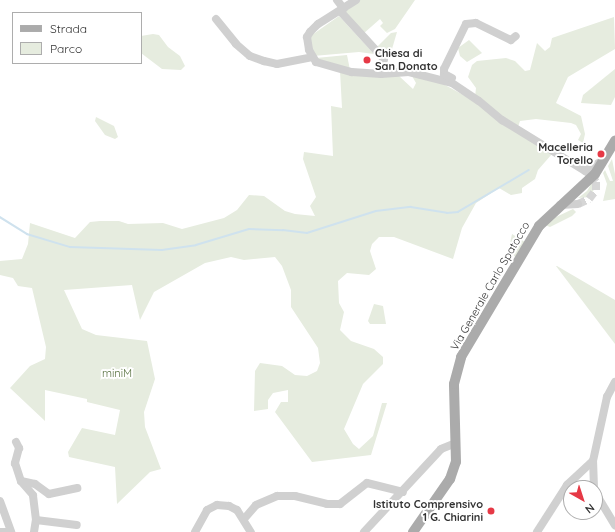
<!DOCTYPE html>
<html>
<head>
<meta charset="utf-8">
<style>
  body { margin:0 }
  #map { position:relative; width:615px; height:532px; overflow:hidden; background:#fff; font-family:Quicksand,sans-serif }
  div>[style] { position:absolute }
  .green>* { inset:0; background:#e6ecdf }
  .stream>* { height:1.5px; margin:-0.75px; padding:0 0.75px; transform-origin:0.75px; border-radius:0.75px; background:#cfe2ee }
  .minor-tunnel>* { height:8px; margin-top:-4px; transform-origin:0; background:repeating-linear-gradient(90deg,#d6d6d6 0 8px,transparent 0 12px) }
  .minor>* { height:8px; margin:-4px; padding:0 4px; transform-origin:4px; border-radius:4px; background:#d0d0d0 }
  .major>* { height:10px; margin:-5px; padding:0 5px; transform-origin:5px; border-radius:5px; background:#ababab }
  .dots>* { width:11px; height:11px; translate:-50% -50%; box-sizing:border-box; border:2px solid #fff; border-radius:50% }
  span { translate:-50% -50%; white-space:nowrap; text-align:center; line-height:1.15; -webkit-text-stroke:4px #fff; paint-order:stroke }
  .poi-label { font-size:11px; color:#333; font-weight:700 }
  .left { translate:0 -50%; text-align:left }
  .right { translate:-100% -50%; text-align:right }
  .street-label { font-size:11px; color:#333 }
  .park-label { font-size:11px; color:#56703f }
  .legend { position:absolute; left:12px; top:12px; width:130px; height:52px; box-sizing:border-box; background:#fff; border:1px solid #adadad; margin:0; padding:5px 7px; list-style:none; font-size:12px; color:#333 }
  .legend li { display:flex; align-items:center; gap:8px; height:20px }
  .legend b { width:20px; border:1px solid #adadad }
  .north { position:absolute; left:563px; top:480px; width:40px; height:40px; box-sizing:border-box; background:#fff; border:1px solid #adadad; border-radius:50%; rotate:141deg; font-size:11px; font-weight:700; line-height:16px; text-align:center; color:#333 }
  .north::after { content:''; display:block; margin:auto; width:14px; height:18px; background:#e63946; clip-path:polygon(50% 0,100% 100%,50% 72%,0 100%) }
</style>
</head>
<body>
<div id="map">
  <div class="green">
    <div style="clip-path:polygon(359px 0,415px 0,395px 29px,387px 33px,380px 26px,383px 23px,380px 19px,363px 34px,345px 12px)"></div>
    <div style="clip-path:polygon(339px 16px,374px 54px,359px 52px,313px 56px,310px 40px,312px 35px)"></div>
    <div style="clip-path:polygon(614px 17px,615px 49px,568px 77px,556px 103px,581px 116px,585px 134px,583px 143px,578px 140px,581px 134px,576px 125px,571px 123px,536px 119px,520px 121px,518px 127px,475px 97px,476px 88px,468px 77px,472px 65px,477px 61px,506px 58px,515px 61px,525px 71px,530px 70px,537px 43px,545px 51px,550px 47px,552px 38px)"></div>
    <div style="clip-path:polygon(397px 32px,392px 49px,384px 56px,376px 48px,391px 33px)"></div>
    <div style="clip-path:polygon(153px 34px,159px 35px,168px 47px,180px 56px,185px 66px,181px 70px,162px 69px,141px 53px,141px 36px)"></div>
    <div style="clip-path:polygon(469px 40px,482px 53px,467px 62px,460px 56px,458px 48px)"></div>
    <div style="clip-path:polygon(347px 55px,350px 70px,336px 67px,316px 58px)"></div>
    <div style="clip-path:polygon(615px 69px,615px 97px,611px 105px,581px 103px,583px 95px)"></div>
    <div style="clip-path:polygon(340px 71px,399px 76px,413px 89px,416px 83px,412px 76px,436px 80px,467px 97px,552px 154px,538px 170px,535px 179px,522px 188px,522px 193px,511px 195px,499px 188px,476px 203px,462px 228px,453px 259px,394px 237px,379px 237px,372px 244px,370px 251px,376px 269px,369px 275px,347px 273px,338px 281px,339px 303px,344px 312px,340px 330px,351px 341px,374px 349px,383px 357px,383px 364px,363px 384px,344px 429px,353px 444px,359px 449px,373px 436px,382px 403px,387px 403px,371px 455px,312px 462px,275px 412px,281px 402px,288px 402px,288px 390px,273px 393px,268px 400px,268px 409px,254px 411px,255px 371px,260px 363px,282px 366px,295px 375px,307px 376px,317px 371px,320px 363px,318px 348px,291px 307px,291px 290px,282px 266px,275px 257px,244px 260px,231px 257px,205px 263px,154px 292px,140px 320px,132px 285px,64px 290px,82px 329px,96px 335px,147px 341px,155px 379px,144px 412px,145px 427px,161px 469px,150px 472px,117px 504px,115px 467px,69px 457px,68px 452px,82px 428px,115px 435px,120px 410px,87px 402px,87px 399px,45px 390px,45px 421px,10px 388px,30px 366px,45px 359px,46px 347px,32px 288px,18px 286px,13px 278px,0 275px,0 261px,22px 259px,28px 244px,30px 223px,75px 238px,90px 222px,100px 221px,119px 221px,128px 224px,163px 223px,182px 229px,224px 218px,237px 210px,249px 195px,264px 196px,285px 211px,295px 214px,315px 216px,310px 206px,316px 197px,303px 159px,304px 152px,333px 156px,331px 106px,342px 108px)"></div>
    <div style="clip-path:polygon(96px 117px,114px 126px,118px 137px,115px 139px,105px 135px,95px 121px)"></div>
    <div style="clip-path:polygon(612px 159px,615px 174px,615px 199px,603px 201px,607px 184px,603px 173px,605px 170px,610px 181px,613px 181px,608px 166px)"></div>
    <div style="clip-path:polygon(593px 181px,595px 186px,591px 197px,578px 198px,587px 191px)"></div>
    <div style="clip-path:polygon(573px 209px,576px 212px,572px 216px,550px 227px,545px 225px,554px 218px)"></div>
    <div style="clip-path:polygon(512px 234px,525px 242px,515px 257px,509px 248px)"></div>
    <div style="clip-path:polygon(557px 266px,615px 300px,615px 344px,556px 266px)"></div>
    <div style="clip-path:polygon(374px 304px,383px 306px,386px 324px,370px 324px,368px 321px)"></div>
  </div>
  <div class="stream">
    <div style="left:0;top:217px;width:32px;rotate:32deg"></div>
    <div style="left:27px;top:234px;width:45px;rotate:16.8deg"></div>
    <div style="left:70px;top:247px;width:92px;rotate:1.9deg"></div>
    <div style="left:162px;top:250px;width:34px;rotate:-8deg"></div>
    <div style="left:196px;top:245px;width:55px;rotate:-16.8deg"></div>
    <div style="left:249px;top:229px;width:34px;rotate:2deg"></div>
    <div style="left:283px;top:230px;width:24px;rotate:7deg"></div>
    <div style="left:307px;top:233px;width:72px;rotate:-17.7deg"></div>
    <div style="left:376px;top:211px;width:35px;rotate:-7deg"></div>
    <div style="left:411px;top:207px;width:36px;rotate:9deg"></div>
    <div style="left:447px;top:213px;width:11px;rotate:-5deg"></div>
    <div style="left:458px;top:212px;width:82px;rotate:-30.6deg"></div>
  </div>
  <div class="minor-tunnel">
    <div style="left:578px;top:204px;width:12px;rotate:-24deg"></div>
    <div style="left:589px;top:199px;width:11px;rotate:-52deg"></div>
    <div style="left:596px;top:190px;width:8px;rotate:-90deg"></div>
    <div style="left:596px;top:182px;width:10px;rotate:-127deg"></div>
  </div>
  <div class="minor">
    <div style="left:337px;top:0;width:11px;rotate:52deg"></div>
    <div style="left:356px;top:0;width:45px;rotate:147.7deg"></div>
    <div style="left:318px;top:24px;width:11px;rotate:135deg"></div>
    <div style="left:310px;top:32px;width:6px;rotate:121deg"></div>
    <div style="left:307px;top:37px;width:13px;rotate:81deg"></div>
    <div style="left:309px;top:50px;width:14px;rotate:60deg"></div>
    <div style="left:316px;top:62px;width:37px;rotate:16deg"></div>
    <div style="left:352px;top:72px;width:29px;rotate:4deg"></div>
    <div style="left:381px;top:74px;width:28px;rotate:-4deg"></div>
    <div style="left:409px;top:72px;width:44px;rotate:14.3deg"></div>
    <div style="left:452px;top:83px;width:32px;rotate:34deg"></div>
    <div style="left:479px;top:101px;width:30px;rotate:40deg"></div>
    <div style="left:502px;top:120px;width:103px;rotate:31.5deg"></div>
    <div style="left:340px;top:11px;width:65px;rotate:47.5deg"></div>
    <div style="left:384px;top:59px;width:9px;rotate:103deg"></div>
    <div style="left:382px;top:68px;width:15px;rotate:16deg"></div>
    <div style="left:216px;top:19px;width:32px;rotate:51deg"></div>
    <div style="left:236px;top:44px;width:18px;rotate:41deg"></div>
    <div style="left:250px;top:56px;width:15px;rotate:20deg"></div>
    <div style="left:264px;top:61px;width:13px;rotate:13deg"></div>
    <div style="left:277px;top:64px;width:36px;rotate:-11deg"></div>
    <div style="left:452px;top:78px;width:9px;rotate:-153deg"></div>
    <div style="left:444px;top:74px;width:5px;rotate:-90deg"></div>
    <div style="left:444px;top:69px;width:50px;rotate:-63.9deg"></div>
    <div style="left:466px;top:24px;width:10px;rotate:-6deg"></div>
    <div style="left:476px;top:23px;width:39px;rotate:26deg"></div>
    <div style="left:511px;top:40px;width:6px;rotate:-39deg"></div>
    <div style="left:585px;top:171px;width:21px;rotate:-31deg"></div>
    <div style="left:560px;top:205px;width:18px;rotate:-3deg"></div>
    <div style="left:16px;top:442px;width:7px;rotate:63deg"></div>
    <div style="left:19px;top:448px;width:16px;rotate:105deg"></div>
    <div style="left:15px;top:463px;width:19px;rotate:72deg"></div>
    <div style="left:594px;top:488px;width:27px;rotate:-92deg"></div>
    <div style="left:593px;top:461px;width:66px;rotate:-77.7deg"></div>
    <div style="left:607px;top:397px;width:17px;rotate:-62deg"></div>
    <div style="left:595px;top:492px;width:39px;rotate:59deg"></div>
    <div style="left:0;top:501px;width:33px;rotate:70deg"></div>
    <div style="left:244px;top:519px;width:18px;rotate:-49deg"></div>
    <div style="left:256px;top:505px;width:23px;rotate:-23deg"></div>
    <div style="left:277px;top:496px;width:18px"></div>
    <div style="left:295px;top:496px;width:33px;rotate:14deg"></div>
    <div style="left:327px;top:504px;width:13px"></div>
    <div style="left:340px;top:504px;width:34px;rotate:-38deg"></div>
    <div style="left:367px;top:483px;width:37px;rotate:14deg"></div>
    <div style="left:36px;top:520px;width:41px;rotate:7deg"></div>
    <div style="left:1px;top:532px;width:5px"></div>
    <div style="left:34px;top:532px;width:12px;rotate:-81deg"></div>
    <div style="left:36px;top:520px;width:25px;rotate:-97deg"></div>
    <div style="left:33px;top:495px;width:18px;rotate:-131deg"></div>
    <div style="left:21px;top:481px;width:14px;rotate:12deg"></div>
    <div style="left:35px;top:484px;width:17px;rotate:36deg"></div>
    <div style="left:49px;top:494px;width:29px;rotate:-12deg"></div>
    <div style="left:195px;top:532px;width:25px;rotate:-61deg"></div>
    <div style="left:207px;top:510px;width:11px;rotate:-27deg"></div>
    <div style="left:217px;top:505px;width:12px;rotate:5deg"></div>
    <div style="left:229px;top:506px;width:9px;rotate:27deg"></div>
    <div style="left:237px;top:510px;width:26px;rotate:58deg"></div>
    <div style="left:364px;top:532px;width:113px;rotate:-47.1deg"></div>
    <div style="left:441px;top:449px;width:16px;rotate:-22deg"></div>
    <div style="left:537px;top:532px;width:56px;rotate:-57.4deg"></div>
    <div style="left:567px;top:485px;width:35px;rotate:-43deg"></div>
  </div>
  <div class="major">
    <div style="left:413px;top:532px;width:65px;rotate:-55.1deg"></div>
    <div style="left:450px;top:479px;width:18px;rotate:-71deg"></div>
    <div style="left:456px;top:462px;width:78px;rotate:-91.5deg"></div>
    <div style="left:454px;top:384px;width:28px;rotate:-75deg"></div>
    <div style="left:461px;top:357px;width:152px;rotate:-59.2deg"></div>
    <div style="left:539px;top:226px;width:76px;rotate:-42.9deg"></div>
    <div style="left:595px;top:174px;width:39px;rotate:-59deg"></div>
  </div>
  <div class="dots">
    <div style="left:367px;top:60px;background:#e63946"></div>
    <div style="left:601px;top:154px;background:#e63946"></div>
    <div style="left:491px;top:511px;background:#e63946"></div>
  </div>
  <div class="poi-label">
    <span class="left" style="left:375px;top:60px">Chiesa di<br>San Donato</span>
    <span class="right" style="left:593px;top:154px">Macelleria<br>Torello</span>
    <span class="right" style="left:483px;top:511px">Istituto Comprensivo<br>1 G. Chiarini</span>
  </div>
  <div class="street-label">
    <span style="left:490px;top:286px;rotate:-60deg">Via Generale Carlo Spatocco</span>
  </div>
  <div class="park-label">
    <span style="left:117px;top:373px">miniM</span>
  </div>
  <ul class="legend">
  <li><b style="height:5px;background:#ababab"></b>Strada</li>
  <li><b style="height:11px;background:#e6ecdf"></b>Parco</li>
  </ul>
  <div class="north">N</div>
</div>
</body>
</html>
